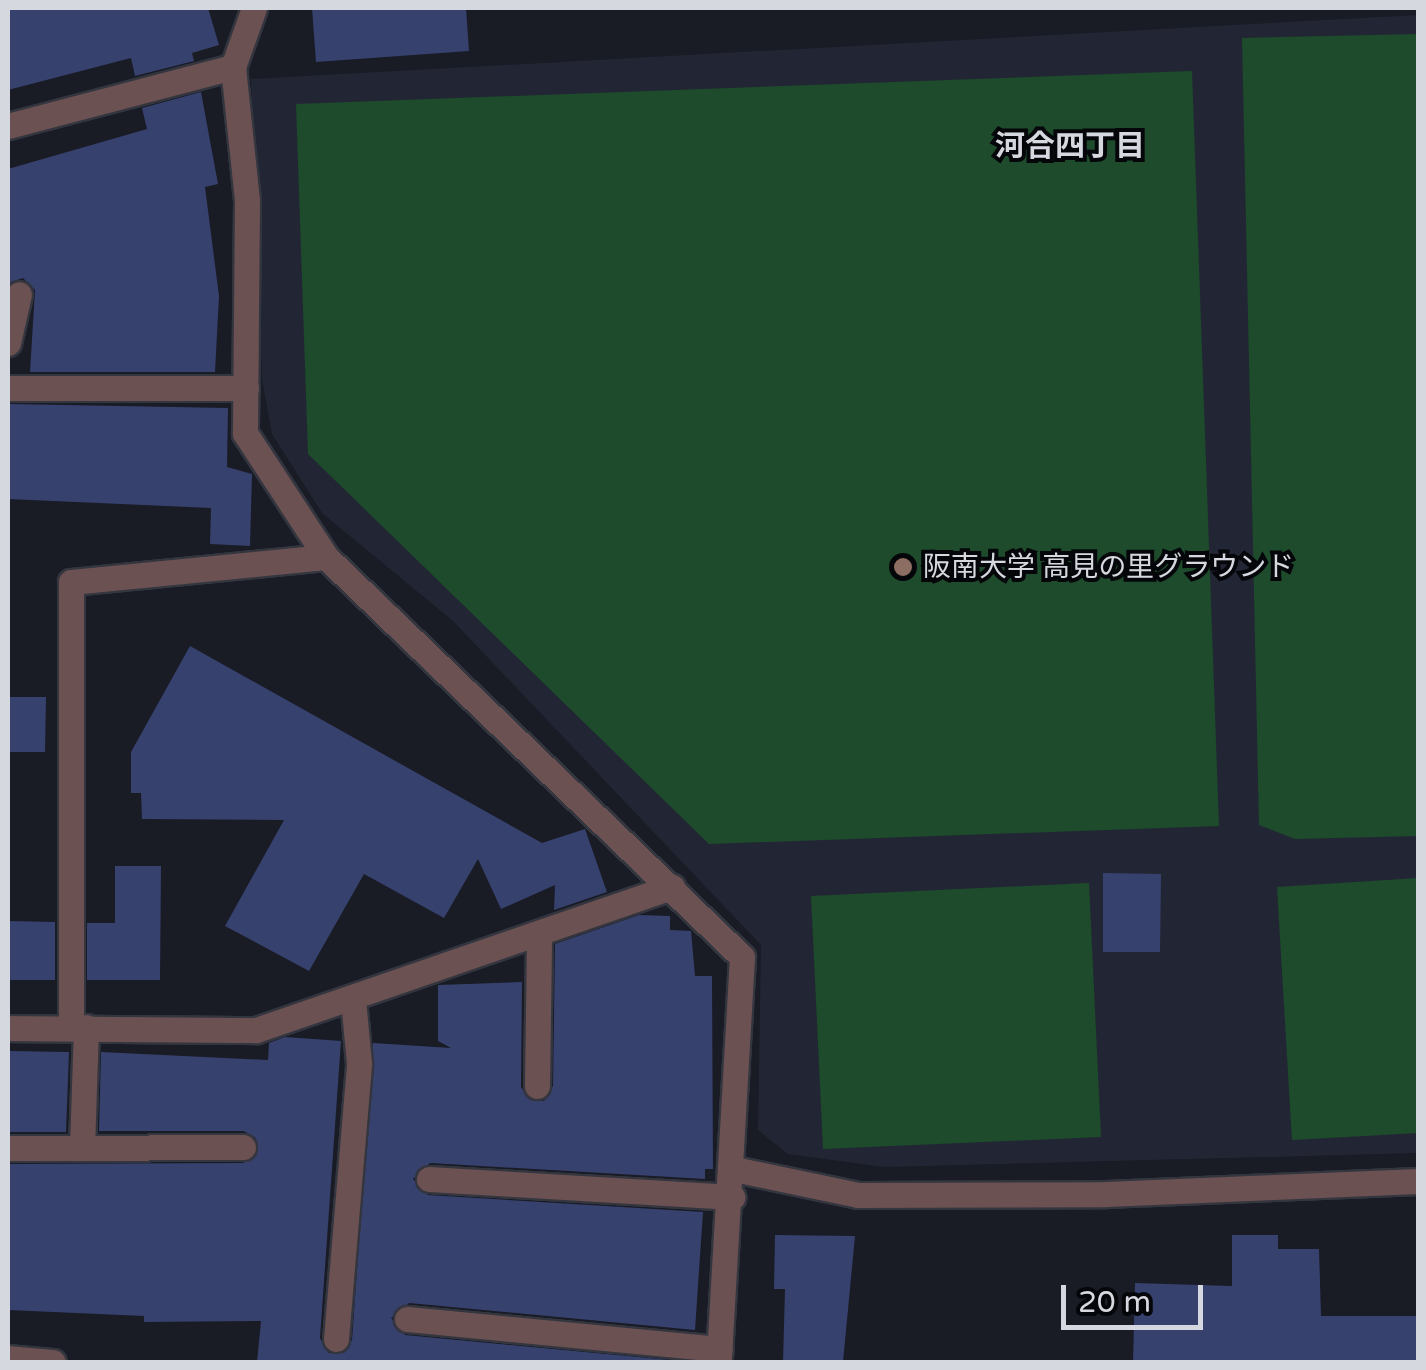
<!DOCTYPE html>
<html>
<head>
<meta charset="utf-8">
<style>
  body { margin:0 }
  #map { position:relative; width:1426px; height:1370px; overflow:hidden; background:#191b25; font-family:"Varela Round","Noto Sans JP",sans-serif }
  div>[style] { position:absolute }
  .built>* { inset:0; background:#222634 }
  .green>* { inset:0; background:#1d4b2b }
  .building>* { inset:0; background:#37416e }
  .roads { filter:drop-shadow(2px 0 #33353f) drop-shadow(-2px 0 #33353f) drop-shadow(0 2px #33353f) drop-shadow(0 -2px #33353f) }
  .minor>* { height:25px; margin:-12.5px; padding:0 12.5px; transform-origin:12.5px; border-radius:12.5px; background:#6b5151 }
  .dots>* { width:28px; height:28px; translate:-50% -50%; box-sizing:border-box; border:5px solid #05060a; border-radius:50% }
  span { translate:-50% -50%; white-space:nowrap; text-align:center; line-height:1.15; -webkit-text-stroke:8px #05060a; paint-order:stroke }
  .poi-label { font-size:28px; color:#d6d8df }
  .left { translate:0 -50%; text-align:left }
  .neighbourhood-label { font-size:30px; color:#d6d8df; font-weight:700 }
  .frame { position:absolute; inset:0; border:10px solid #d6d8df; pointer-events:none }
  .scale { position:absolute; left:1061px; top:1285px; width:142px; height:45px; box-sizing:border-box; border:5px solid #d6d8df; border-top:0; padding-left:12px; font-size:30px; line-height:35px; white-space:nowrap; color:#d6d8df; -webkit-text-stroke:8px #05060a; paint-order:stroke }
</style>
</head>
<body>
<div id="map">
  <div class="built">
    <div style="clip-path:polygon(1418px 15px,1418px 1153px,884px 1167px,788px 1154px,758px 1130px,761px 945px,453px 621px,322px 513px,272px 434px,262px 379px,251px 79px)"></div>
  </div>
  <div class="green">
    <div style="clip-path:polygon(1418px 34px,1418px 836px,1295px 839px,1259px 825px,1242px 38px)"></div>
    <div style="clip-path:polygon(1192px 71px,1219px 826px,709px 844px,308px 454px,296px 104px)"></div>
    <div style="clip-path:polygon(1418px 878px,1418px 1133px,1292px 1140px,1277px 887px)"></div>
    <div style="clip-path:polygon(1089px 883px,1101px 1137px,823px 1149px,811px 896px)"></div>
  </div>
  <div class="building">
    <div style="clip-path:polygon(8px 8px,208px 8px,219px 45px,192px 53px,194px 61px,135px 76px,131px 58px,8px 90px)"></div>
    <div style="clip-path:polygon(312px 8px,466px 8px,469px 51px,316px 62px)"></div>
    <div style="clip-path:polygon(201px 92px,218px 184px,205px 187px,219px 296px,215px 372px,30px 372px,35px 290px,23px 278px,8px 283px,8px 169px,147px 129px,142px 108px)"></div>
    <div style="clip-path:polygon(10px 404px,228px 408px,227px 467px,252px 474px,250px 546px,210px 544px,211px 508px,8px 499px)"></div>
    <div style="clip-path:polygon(190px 646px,542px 843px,585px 829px,607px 892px,554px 910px,555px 885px,501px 909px,478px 859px,444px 918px,364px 874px,309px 971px,225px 926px,284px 820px,142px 819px,141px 793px,131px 793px,131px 752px)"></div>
    <div style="clip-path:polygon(8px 697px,46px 697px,45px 752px,8px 752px)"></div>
    <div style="clip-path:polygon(115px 866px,161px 866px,160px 980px,87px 980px,87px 923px,115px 923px)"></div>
    <div style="clip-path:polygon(1103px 873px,1161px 874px,1160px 952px,1103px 952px)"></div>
    <div style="clip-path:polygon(639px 915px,670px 916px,670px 930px,691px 931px,695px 976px,712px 976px,713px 1169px,705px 1169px,705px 1179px,430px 1163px,413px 1179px,428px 1195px,703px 1212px,695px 1330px,409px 1303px,391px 1318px,405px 1335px,691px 1362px,257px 1362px,261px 1321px,144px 1322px,144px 1316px,8px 1310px,8px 1164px,243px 1163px,257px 1154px,256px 1138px,244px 1131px,99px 1131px,101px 1052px,268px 1060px,269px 1043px,285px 1037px,341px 1041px,320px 1338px,328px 1353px,344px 1353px,352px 1340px,373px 1043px,451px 1048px,438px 1041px,438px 985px,522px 982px,521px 1087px,530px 1100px,544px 1101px,553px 1086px,555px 944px)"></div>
    <div style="clip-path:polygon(8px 921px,55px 922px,55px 980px,8px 980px)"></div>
    <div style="clip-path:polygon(8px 1051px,69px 1052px,66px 1132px,8px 1132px)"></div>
    <div style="clip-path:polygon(775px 1235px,855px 1236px,843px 1362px,783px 1362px,785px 1289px,774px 1289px)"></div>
    <div style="clip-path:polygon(1232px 1235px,1278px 1235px,1278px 1249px,1319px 1249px,1321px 1316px,1418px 1316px,1418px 1362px,1133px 1362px,1135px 1283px,1232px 1286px)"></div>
  </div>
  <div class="roads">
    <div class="minor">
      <div style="left:254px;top:8px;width:63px;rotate:109.6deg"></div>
      <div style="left:233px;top:67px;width:134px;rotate:84deg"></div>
      <div style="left:247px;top:200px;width:233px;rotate:90.5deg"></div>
      <div style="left:245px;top:433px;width:148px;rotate:56.8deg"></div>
      <div style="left:326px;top:557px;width:577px;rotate:43.88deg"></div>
      <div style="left:742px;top:957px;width:406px;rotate:93.3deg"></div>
      <div style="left:8px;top:126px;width:233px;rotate:-14.7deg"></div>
      <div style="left:8px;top:343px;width:50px;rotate:-77.3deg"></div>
      <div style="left:8px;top:388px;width:238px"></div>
      <div style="left:71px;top:1027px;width:445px;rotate:-90deg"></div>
      <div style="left:71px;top:582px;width:256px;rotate:-5.6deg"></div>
      <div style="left:8px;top:1028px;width:248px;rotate:0.5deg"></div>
      <div style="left:256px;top:1030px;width:440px;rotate:-19deg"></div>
      <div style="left:537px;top:1086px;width:151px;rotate:-89.2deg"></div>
      <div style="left:8px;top:1148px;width:235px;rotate:-0.2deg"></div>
      <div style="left:82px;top:1148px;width:121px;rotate:-88.1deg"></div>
      <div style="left:734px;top:1169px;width:127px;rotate:11.8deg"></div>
      <div style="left:858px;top:1195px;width:248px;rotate:-0.2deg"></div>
      <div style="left:1106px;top:1194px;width:312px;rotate:-2.4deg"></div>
      <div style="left:429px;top:1179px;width:304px;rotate:3.4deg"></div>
      <div style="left:407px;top:1319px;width:314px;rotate:5.5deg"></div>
      <div style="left:336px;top:1339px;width:277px;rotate:-85.2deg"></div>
      <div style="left:359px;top:1063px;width:63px;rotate:-95.4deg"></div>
      <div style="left:8px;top:1358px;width:45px;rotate:5.1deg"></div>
    </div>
  </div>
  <div class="dots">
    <div style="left:903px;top:567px;background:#8d6e63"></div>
  </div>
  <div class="poi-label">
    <span class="left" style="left:923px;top:567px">阪南大学 高見の里グラウンド</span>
  </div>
  <div class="neighbourhood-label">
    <span style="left:1070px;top:147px">河合四丁目</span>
  </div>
  <div class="frame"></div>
  <div class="scale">20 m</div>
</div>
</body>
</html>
